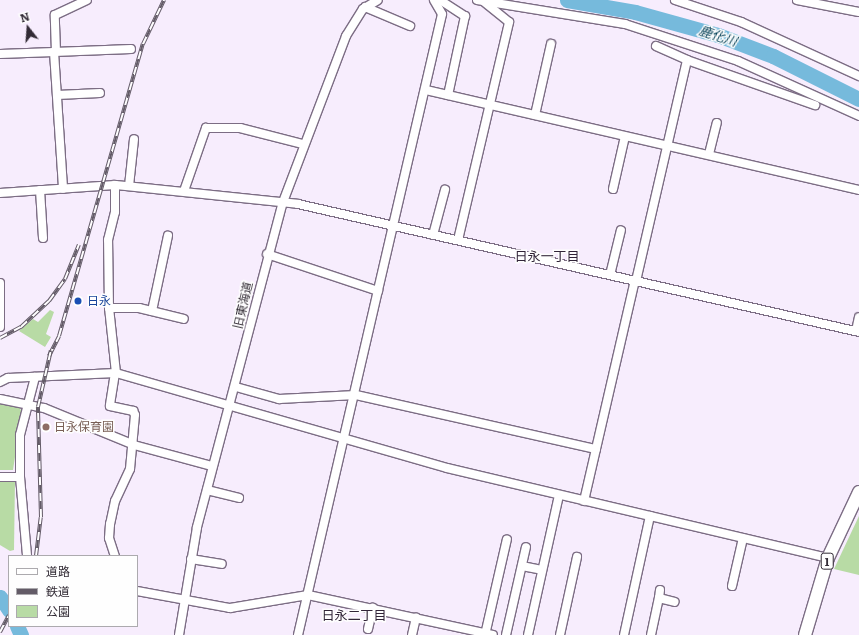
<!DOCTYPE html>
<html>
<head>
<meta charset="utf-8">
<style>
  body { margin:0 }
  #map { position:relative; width:859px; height:635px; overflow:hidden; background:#f7edfd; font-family:Literata,"Noto Sans JP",serif }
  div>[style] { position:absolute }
  .green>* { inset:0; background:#b8dba5 }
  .river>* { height:15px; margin:-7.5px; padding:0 7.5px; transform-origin:7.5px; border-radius:7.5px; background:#76badc }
  .roads { filter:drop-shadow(1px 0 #7c6d84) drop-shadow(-1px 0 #7c6d84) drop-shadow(0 1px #7c6d84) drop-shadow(0 -1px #7c6d84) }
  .minor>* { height:8px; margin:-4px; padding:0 4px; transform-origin:4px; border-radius:4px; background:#fff }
  .highway>* { height:12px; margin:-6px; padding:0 6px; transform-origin:6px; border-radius:6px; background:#fff }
  .rail>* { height:4px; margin-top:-2px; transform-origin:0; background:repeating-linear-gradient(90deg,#fefefe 0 8px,#635b67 0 16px); box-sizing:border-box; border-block:1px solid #635b67 }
  .dots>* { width:11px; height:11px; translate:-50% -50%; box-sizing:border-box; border:2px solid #fefefe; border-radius:50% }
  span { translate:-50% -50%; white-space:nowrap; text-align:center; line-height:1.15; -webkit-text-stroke:3px #fefefe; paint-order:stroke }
  .shield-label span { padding:1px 3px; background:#fefefe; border:1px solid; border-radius:3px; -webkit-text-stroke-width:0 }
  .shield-label { font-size:11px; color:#322b35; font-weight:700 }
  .transit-label { font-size:12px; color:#164399 }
  .left { translate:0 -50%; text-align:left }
  .street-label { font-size:12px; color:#322b35 }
  .education-label { font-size:12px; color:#785e54 }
  .water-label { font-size:13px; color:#034057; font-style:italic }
  .neighbourhood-label { font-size:13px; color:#312438 }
  .legend { position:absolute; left:8px; top:555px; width:130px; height:72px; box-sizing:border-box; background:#fefefe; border:1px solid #acaaae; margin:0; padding:5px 7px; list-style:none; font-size:12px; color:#322b35 }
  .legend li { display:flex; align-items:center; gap:8px; height:20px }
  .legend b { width:20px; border:1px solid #acaaae }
  .north { position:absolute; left:8px; top:8px; width:40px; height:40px; -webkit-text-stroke:3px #fefefe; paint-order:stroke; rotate:343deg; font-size:11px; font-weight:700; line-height:16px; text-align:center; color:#322b35 }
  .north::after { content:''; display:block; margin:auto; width:14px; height:18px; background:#322b35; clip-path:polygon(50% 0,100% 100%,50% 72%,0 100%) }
</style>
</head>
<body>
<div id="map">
  <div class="green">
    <div style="clip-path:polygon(50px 310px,54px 312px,46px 334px,51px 337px,45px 347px,19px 331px,33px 319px,38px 322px)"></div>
    <div style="clip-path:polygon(0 403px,19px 407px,22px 412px,13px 470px,0 470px)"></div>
    <div style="clip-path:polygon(0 480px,15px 480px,14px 550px,10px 551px,0 545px)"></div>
    <div style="clip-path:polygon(859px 516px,859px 575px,834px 569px)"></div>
  </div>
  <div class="river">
    <div style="left:567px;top:0;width:69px;rotate:10deg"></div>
    <div style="left:635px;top:12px;width:86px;rotate:15.5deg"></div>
    <div style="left:718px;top:35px;width:59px;rotate:20.9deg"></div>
    <div style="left:773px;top:56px;width:96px;rotate:26.6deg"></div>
    <div style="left:0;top:597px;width:16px;rotate:55deg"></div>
    <div style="left:17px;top:626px;width:10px;rotate:66deg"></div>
  </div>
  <div class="roads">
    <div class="minor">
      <div style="left:440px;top:0;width:30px;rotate:33deg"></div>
      <div style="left:465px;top:16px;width:81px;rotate:102.1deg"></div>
      <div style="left:477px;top:0;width:150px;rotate:9.2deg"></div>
      <div style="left:625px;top:24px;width:119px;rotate:18.1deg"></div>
      <div style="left:738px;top:61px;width:133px;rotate:24.4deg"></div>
      <div style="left:675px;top:0;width:70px;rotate:18.4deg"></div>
      <div style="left:741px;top:22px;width:130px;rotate:24.6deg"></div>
      <div style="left:797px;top:0;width:63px;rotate:11deg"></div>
      <div style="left:365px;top:7px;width:49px;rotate:22.9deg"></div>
      <div style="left:656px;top:46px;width:34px;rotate:24deg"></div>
      <div style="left:687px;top:60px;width:136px;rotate:19.4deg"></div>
      <div style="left:54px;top:52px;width:77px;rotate:-2.2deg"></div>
      <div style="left:56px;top:52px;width:37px;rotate:-92deg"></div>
      <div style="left:55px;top:15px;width:35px;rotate:-25deg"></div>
      <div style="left:0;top:54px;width:54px;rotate:-2.1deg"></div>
      <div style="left:54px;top:52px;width:137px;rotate:86.2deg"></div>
      <div style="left:426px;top:90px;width:444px;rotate:13deg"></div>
      <div style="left:57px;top:95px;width:43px;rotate:-2.7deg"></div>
      <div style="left:535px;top:115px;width:73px;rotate:-77.3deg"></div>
      <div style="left:709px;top:154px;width:32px;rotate:-76deg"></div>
      <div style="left:129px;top:186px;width:47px;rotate:-83.9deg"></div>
      <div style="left:613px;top:189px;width:54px;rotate:-77.2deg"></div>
      <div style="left:40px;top:190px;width:48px;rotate:86.4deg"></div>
      <div style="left:184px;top:191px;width:67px;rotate:-70.8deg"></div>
      <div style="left:206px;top:128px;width:34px"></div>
      <div style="left:240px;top:128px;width:65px;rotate:14.3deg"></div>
      <div style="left:0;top:193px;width:115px;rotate:-4deg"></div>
      <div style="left:433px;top:235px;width:47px;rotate:-75.1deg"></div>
      <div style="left:458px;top:240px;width:224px;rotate:-76.8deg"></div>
      <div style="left:509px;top:22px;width:32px;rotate:-141deg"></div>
      <div style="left:267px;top:254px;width:117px;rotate:18.4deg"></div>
      <div style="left:610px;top:275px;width:46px;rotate:-76.3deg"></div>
      <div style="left:636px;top:281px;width:227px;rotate:-77deg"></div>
      <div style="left:0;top:283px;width:44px;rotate:90deg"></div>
      <div style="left:109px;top:308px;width:30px"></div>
      <div style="left:139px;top:308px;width:46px;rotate:13.7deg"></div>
      <div style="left:152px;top:311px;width:77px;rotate:-78deg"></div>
      <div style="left:856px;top:331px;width:14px;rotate:-78deg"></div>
      <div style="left:115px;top:373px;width:33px;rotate:99deg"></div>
      <div style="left:110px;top:406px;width:24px;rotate:12deg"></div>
      <div style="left:133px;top:411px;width:4px;rotate:63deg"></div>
      <div style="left:135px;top:415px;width:54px;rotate:95.3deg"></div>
      <div style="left:130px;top:469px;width:35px;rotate:115deg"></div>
      <div style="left:115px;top:501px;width:24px;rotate:102deg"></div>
      <div style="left:110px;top:524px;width:14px;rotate:94deg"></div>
      <div style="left:109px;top:538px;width:19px;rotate:72deg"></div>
      <div style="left:116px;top:373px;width:65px;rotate:-96.1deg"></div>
      <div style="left:109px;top:308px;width:68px;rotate:-90.8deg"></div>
      <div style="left:108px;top:240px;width:29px;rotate:-76deg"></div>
      <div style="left:115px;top:212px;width:27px;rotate:-90deg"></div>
      <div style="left:115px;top:185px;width:184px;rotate:5.9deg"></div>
      <div style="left:298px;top:204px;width:575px;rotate:12.85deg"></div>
      <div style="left:0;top:382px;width:9px;rotate:-27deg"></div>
      <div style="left:8px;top:378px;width:108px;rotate:-2.7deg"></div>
      <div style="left:116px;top:373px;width:344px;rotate:16deg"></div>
      <div style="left:447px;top:468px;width:391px;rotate:13.3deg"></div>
      <div style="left:236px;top:387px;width:45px;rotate:15.6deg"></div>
      <div style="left:279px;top:399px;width:77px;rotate:-3deg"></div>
      <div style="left:356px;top:395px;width:246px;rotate:12.7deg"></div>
      <div style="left:0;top:399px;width:45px;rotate:11.6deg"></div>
      <div style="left:44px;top:408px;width:97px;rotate:22.3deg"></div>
      <div style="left:134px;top:445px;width:81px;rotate:15.1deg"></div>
      <div style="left:0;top:477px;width:20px"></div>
      <div style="left:20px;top:477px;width:42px;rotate:-90deg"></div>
      <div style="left:20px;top:435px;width:60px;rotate:-75.5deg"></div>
      <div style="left:20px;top:477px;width:79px;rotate:84.9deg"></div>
      <div style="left:207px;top:490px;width:33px;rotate:14deg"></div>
      <div style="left:584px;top:501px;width:227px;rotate:-77deg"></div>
      <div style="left:191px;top:559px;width:31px;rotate:9deg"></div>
      <div style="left:522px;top:566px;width:20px;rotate:11deg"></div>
      <div style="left:732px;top:586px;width:49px;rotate:-77.1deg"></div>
      <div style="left:660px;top:590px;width:8px;rotate:97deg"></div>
      <div style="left:659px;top:598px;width:16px;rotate:14deg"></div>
      <div style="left:137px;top:591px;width:95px;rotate:10.4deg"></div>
      <div style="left:230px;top:608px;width:79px;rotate:-9.5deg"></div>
      <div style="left:308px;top:595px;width:189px;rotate:12.2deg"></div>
      <div style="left:368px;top:629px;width:22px;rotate:-77deg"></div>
      <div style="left:179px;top:635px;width:109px;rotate:-80.5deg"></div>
      <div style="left:197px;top:527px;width:336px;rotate:-75.2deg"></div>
      <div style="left:283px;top:202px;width:178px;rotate:-69.2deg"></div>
      <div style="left:346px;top:36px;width:32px;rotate:-58deg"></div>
      <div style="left:363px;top:9px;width:17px;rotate:-31deg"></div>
      <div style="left:298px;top:635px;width:637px;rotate:-76.94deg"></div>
      <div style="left:442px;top:14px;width:16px;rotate:-120deg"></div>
      <div style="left:412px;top:635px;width:18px;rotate:-77deg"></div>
      <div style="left:485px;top:635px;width:98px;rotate:-77.1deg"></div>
      <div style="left:506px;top:635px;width:90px;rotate:-77.2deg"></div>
      <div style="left:528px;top:635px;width:143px;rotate:-77.5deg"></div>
      <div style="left:560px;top:635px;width:80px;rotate:-77.7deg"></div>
      <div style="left:624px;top:635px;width:122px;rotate:-77.7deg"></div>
      <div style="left:651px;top:635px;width:38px;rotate:-78deg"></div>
    </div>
    <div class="highway">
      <div style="left:805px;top:635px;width:80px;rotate:-73.4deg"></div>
      <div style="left:828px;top:558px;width:73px;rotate:-64.8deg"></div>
    </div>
  </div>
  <div class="rail">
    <div style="left:0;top:338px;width:24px;rotate:-28deg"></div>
    <div style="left:21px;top:327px;width:38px;rotate:-43deg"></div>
    <div style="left:49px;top:301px;width:27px;rotate:-54deg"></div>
    <div style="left:65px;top:279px;width:37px;rotate:-68deg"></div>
    <div style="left:49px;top:356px;width:22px;rotate:-63deg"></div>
    <div style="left:59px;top:336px;width:304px;rotate:-74deg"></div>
    <div style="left:143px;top:44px;width:49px;rotate:-64.5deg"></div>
    <div style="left:36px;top:556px;width:39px;rotate:-83deg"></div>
    <div style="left:41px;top:517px;width:110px;rotate:-91.6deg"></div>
    <div style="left:38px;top:407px;width:58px;rotate:-77.2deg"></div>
    <div style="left:0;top:632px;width:19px;rotate:-62deg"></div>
  </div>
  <div class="dots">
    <div style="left:78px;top:301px;background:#1a4fb4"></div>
    <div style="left:46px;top:427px;background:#8d6e63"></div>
  </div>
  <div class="shield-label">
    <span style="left:827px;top:561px">1</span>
  </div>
  <div class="transit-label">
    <span class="left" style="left:87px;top:301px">日永</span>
  </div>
  <div class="street-label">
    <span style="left:243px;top:305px;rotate:-77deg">旧東海道</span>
  </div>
  <div class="education-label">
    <span class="left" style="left:54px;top:427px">日永保育園</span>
  </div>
  <div class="water-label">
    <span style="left:718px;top:36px;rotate:18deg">鹿化川</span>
  </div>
  <div class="neighbourhood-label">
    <span style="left:547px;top:256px">日永一丁目</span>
    <span style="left:354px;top:615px">日永二丁目</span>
  </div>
  <ul class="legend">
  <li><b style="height:5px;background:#fff"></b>道路</li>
  <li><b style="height:5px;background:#635b67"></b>鉄道</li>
  <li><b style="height:11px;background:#b8dba5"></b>公園</li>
  </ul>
  <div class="north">N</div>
</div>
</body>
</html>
